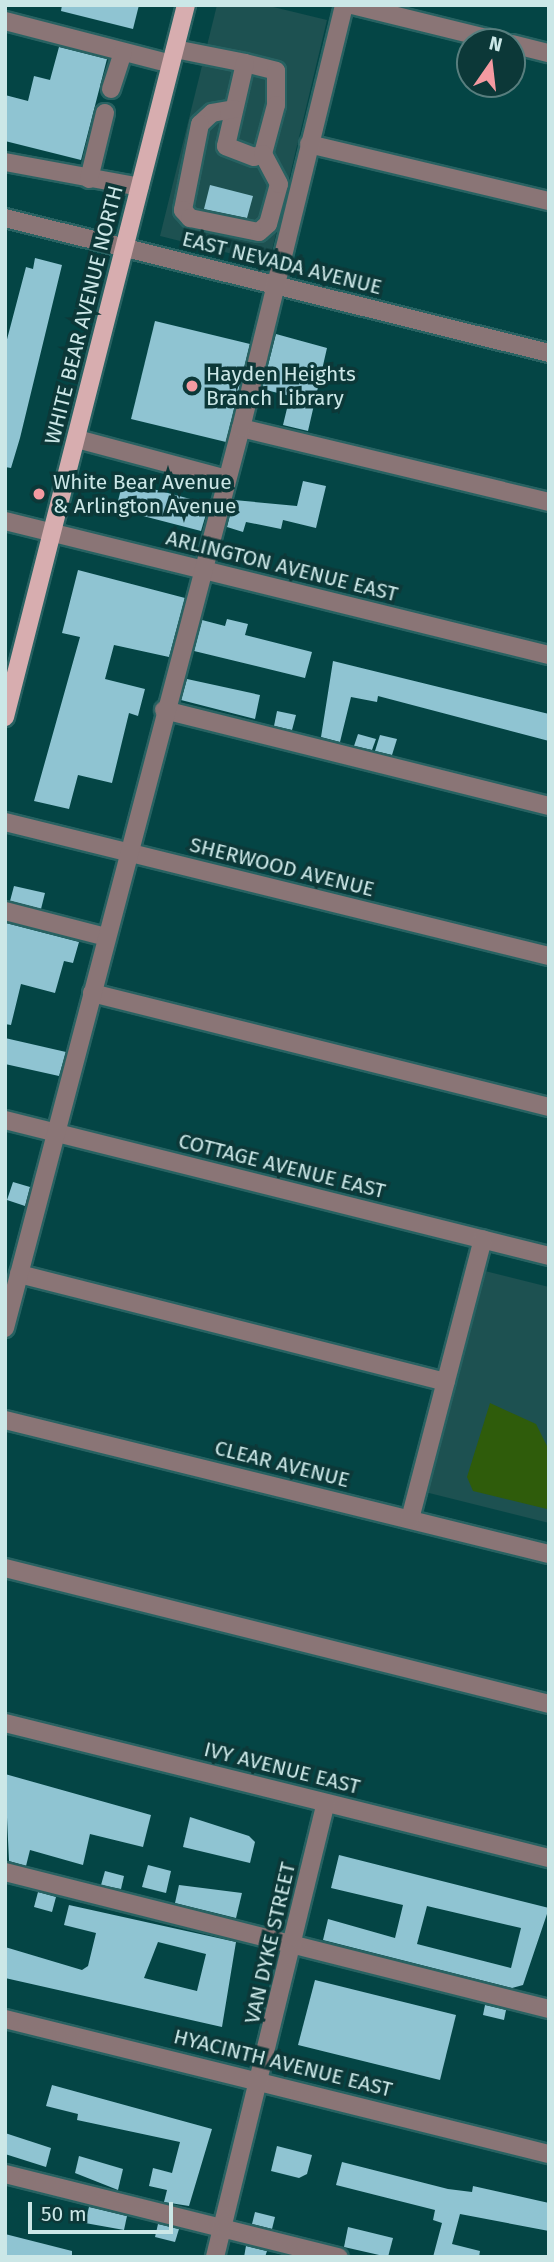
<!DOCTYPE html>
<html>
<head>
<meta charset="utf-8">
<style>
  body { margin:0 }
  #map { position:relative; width:554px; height:2262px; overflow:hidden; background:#044545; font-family:"Fira Sans",sans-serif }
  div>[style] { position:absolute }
  .built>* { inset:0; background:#1d5151 }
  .green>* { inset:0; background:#2f5c0b }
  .building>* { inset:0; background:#8fc4d2 }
  .roads { filter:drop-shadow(2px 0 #286262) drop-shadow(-2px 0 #286262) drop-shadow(0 2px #286262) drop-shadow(0 -2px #286262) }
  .minor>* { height:18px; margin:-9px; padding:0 9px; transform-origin:9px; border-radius:9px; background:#8a7576 }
  .major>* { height:18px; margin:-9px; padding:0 9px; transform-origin:9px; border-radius:9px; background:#d7adaf }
  .dots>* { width:19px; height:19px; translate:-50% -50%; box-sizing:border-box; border:4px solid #0c3838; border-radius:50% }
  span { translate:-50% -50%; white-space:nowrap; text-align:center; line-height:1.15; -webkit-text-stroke:7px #0c3838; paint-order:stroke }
  .street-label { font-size:21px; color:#cbe7e7 }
  .poi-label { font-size:21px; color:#cbe7e7 }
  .left { translate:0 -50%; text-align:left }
  .frame { position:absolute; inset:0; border:7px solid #cbe7e7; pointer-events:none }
  .north { position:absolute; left:456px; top:28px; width:70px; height:70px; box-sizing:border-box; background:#0c3838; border:2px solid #587e7e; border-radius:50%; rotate:14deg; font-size:19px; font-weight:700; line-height:28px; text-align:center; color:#cbe7e7 }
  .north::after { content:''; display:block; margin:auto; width:24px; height:32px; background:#f49aa1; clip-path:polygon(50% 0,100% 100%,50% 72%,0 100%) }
  .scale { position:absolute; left:28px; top:2202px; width:145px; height:32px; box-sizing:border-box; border:4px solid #cbe7e7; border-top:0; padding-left:9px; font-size:21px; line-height:24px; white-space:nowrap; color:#cbe7e7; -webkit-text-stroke:5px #0c3838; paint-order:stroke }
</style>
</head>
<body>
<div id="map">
  <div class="built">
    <div style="clip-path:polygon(217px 5px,265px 5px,327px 20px,269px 263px,160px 236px)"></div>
    <div style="clip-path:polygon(485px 1271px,549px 1287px,549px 1523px,425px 1492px)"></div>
  </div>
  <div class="green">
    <div style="clip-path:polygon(490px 1403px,536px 1424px,549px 1450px,547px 1509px,473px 1491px,467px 1477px)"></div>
  </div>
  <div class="building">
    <div style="clip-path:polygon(62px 5px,139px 5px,133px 29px,61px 11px)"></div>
    <div style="clip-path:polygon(59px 47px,107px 59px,81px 160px,5px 141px,5px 95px,28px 101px,34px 76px,50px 80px)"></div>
    <div style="clip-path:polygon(210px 185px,253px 196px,247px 218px,204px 209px)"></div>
    <div style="clip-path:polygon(35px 258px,62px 265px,20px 438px,11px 468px,5px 467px,5px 347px,26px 267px,33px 269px)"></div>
    <div style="clip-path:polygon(155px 321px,250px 344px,226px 442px,131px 419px)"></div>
    <div style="clip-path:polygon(276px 334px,327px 348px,308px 431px,283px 425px,290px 396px,262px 389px)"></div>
    <div style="clip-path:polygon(123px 481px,209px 504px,201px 531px,116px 509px)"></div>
    <div style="clip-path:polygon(303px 481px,326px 486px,316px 528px,283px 520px,281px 529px,246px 522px,243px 532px,227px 527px,234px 500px,297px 506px)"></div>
    <div style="clip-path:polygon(78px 570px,185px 598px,169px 657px,114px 645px,105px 679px,145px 689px,138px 716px,129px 713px,112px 783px,78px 775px,69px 809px,34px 801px,80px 637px,62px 633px)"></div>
    <div style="clip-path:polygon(227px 619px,248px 624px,245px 635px,312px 652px,305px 678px,194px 651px,202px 620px,225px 626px)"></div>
    <div style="clip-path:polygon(333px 661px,549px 714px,549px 741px,378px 696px,377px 702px,351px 697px,340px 742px,321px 737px)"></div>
    <div style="clip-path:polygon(187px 679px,260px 695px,255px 719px,181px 700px)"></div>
    <div style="clip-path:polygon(277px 711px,296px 715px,292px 730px,274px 726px)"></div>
    <div style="clip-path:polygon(358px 734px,376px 739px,372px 750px,354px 746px)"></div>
    <div style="clip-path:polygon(380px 735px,397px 739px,392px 755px,375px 751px)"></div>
    <div style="clip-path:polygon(14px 886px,45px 893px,41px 909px,10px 901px)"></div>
    <div style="clip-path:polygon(6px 923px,79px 942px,73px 963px,64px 961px,55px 993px,21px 984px,11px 1025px,5px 1024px)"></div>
    <div style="clip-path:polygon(5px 1038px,66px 1052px,59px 1076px,5px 1064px)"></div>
    <div style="clip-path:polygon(13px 1182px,30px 1187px,25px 1206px,7px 1200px)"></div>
    <div style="clip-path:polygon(5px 1774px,151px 1815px,143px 1847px,90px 1834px,83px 1865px,30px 1850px,26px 1866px,9px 1861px)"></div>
    <div style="clip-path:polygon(190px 1817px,249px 1836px,255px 1842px,250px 1863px,183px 1847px)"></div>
    <div style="clip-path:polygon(evenodd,339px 1855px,549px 1908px,523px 1985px,512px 1988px,323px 1940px,328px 1919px,395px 1938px,403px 1905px,331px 1888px,339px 1855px,427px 1906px,521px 1928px,511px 1968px,417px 1944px,427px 1906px)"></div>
    <div style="clip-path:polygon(148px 1865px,171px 1871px,166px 1893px,142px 1887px)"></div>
    <div style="clip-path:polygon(105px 1871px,124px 1876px,121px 1889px,101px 1885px)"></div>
    <div style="clip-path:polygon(179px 1885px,242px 1893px,236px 1918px,175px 1903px)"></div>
    <div style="clip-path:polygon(38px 1892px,56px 1897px,52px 1912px,34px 1907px)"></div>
    <div style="clip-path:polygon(evenodd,69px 1905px,236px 1942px,222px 2027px,5px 1978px,5px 1947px,82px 1970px,88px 1966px,96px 1933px,64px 1925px,69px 1905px,158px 1942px,206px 1954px,197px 1991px,144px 1978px,158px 1942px)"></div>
    <div style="clip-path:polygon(315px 1980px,456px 2015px,440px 2080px,298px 2045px)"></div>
    <div style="clip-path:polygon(485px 2005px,506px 2010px,504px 2020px,483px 2015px)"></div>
    <div style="clip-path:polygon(52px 2085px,212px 2129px,189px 2206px,164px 2202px,167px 2190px,149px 2186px,153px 2168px,172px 2173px,180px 2142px,77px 2120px,78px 2114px,46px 2106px)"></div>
    <div style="clip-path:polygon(5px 2133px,51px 2148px,46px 2167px,5px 2154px)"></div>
    <div style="clip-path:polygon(277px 2146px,312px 2155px,307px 2174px,299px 2178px,271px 2171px)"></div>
    <div style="clip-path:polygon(79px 2156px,123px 2169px,118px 2190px,75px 2173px)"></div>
    <div style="clip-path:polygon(342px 2162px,448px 2189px,472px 2192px,473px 2186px,549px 2203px,549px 2231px,460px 2214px,452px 2244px,480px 2251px,479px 2257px,433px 2257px,442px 2223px,433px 2220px,435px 2210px,336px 2185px)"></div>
    <div style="clip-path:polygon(89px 2207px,127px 2216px,124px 2230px,85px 2223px)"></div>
    <div style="clip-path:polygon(255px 2212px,275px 2217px,272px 2229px,252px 2224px)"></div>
    <div style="clip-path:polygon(158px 2224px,179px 2229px,175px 2242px,155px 2237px)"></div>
    <div style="clip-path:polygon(348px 2227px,393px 2238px,388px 2257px,344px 2247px)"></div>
    <div style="clip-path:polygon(5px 2234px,72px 2251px,72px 2257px,5px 2257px)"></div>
    <div style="clip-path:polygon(246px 2246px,267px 2251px,265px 2257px,244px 2257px)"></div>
  </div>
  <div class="roads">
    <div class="minor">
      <div style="left:352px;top:5px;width:155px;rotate:13.8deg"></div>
      <div style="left:5px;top:21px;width:171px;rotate:14.5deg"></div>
      <div style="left:512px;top:44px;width:38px;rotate:14deg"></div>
      <div style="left:175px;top:49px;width:71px;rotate:11.3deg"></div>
      <div style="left:245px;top:63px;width:32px;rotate:14deg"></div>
      <div style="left:276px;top:71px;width:34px;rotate:90deg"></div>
      <div style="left:276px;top:105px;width:51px;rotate:104.9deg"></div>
      <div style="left:263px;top:154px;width:9px;rotate:162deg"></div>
      <div style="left:254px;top:157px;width:30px;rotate:-159deg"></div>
      <div style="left:226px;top:146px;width:85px;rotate:-77.1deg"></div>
      <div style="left:111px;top:89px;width:39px;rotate:-72deg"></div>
      <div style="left:234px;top:109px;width:22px;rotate:170deg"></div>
      <div style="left:212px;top:113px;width:16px;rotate:137deg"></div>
      <div style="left:200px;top:124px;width:88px;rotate:101.2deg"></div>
      <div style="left:183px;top:210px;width:11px;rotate:49deg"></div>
      <div style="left:190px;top:218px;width:70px;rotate:11.5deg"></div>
      <div style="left:259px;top:232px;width:12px;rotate:-42deg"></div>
      <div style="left:268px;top:224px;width:41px;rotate:-74.6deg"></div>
      <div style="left:279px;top:184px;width:34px;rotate:-118deg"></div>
      <div style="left:309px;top:144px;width:247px;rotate:13.4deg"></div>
      <div style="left:5px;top:162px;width:137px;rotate:10.5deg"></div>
      <div style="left:89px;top:179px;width:68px;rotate:-76.4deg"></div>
      <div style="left:5px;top:218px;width:561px;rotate:13.94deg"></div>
      <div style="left:241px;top:428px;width:317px;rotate:13.5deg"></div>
      <div style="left:77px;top:439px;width:152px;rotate:14.9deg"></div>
      <div style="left:5px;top:521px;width:560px;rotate:13.84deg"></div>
      <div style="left:164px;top:710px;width:397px;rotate:14deg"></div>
      <div style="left:5px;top:822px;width:560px;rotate:13.84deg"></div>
      <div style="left:5px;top:911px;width:104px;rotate:14.4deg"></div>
      <div style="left:92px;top:993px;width:471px;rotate:14deg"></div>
      <div style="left:5px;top:1120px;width:561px;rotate:14.04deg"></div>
      <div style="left:19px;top:1274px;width:440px;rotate:14.2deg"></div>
      <div style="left:5px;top:1328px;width:930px;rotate:-75.31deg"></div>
      <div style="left:241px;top:428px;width:435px;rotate:-76.3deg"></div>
      <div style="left:5px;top:1420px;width:560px;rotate:13.84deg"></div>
      <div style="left:410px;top:1519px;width:289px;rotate:-75.4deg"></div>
      <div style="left:5px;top:1568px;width:561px;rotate:14.04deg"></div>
      <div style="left:5px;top:1723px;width:561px;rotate:13.94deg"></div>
      <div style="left:5px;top:1872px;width:561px;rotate:14.14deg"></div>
      <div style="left:5px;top:2019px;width:561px;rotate:13.94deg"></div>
      <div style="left:5px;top:2174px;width:344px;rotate:14deg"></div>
      <div style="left:215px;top:2257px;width:467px;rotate:-76.3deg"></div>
    </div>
    <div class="major">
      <div style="left:5px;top:717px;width:735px;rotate:-75.74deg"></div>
    </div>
  </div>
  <div class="dots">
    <div style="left:192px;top:386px;background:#f49aa1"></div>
    <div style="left:39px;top:494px;background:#f49aa1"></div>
  </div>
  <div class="street-label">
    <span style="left:282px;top:263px;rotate:14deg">EAST NEVADA AVENUE</span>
    <span style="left:84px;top:315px;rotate:-76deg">WHITE BEAR AVENUE NORTH</span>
    <span style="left:282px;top:566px;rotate:14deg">ARLINGTON AVENUE EAST</span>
    <span style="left:282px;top:867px;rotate:14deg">SHERWOOD AVENUE</span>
    <span style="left:282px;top:1166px;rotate:14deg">COTTAGE AVENUE EAST</span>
    <span style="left:282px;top:1464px;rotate:14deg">CLEAR AVENUE</span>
    <span style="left:282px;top:1768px;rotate:14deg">IVY AVENUE EAST</span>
    <span style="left:270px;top:1943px;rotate:-77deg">VAN DYKE STREET</span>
    <span style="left:283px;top:2063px;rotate:14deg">HYACINTH AVENUE EAST</span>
  </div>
  <div class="poi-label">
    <span class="left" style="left:206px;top:386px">Hayden Heights<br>Branch Library</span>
    <span class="left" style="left:53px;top:494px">White Bear Avenue<br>&amp; Arlington Avenue</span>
  </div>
  <div class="frame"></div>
  <div class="north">N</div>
  <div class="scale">50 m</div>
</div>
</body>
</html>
